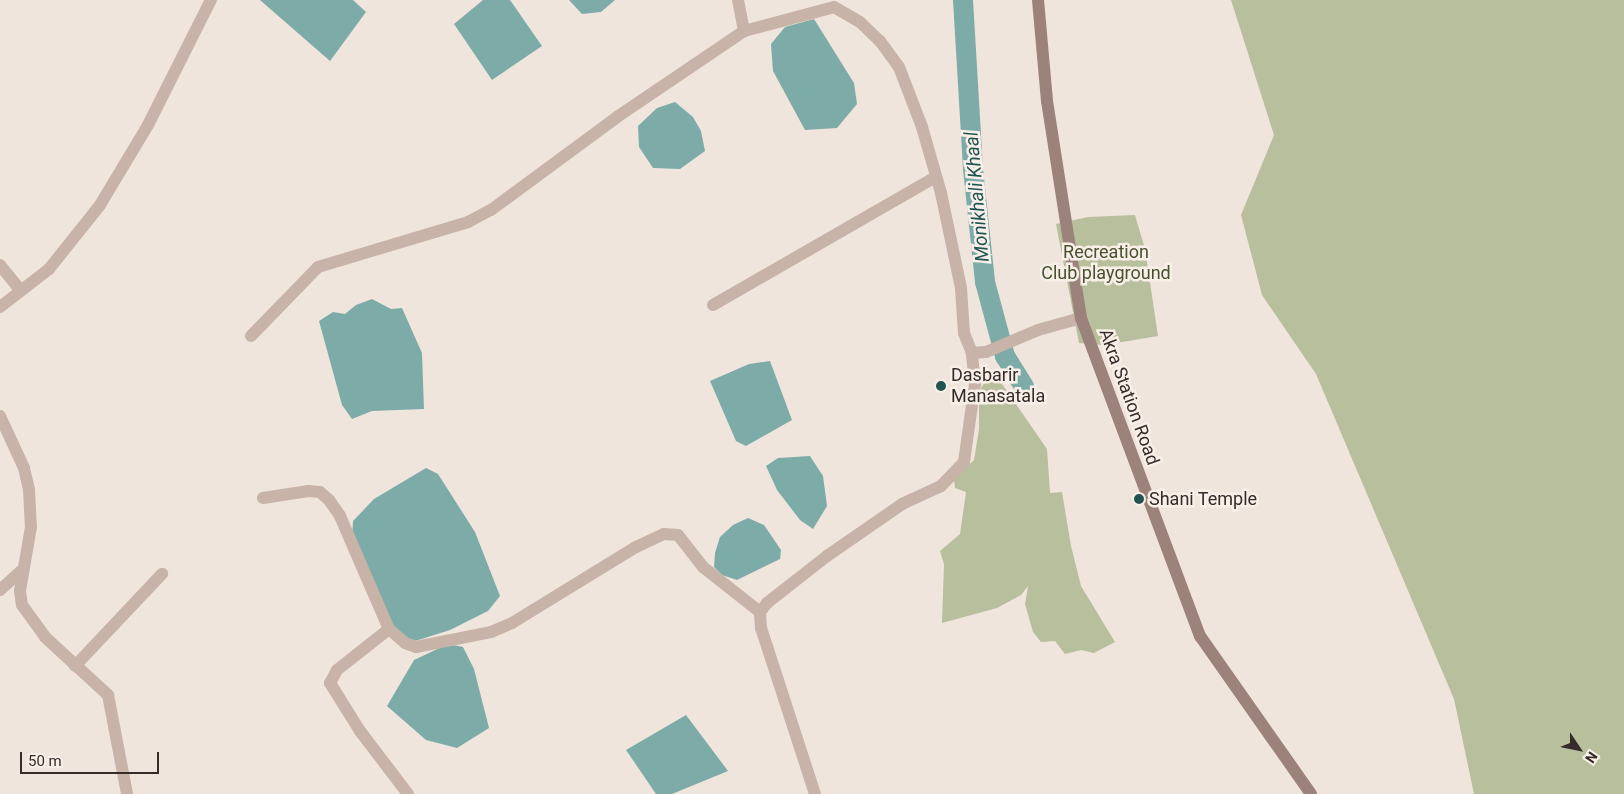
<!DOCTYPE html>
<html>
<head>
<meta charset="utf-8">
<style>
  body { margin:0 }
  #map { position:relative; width:1624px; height:794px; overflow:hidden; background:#f0e5dc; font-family:Roboto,sans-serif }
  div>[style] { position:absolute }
  .green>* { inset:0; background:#b8bf9d }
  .water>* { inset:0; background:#7daca8 }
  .canal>* { height:20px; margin:-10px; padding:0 10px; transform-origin:10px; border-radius:10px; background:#7daca8 }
  .street>* { height:12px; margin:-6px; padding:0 6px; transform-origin:6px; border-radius:6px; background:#c8b3a9 }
  .secondary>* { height:12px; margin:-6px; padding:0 6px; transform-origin:6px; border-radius:6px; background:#9b827a }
  .dots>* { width:14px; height:14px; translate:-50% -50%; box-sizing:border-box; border:2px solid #f8efe8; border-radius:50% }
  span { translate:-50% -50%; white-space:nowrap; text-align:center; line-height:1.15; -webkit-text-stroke:5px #f8efe8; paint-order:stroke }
  .park-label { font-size:18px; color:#49522e }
  .poi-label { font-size:18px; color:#352b28 }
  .left { translate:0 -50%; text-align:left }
  .street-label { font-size:18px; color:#352b28 }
  .water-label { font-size:19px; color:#205451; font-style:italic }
  .north { position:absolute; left:1554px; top:724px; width:50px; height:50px; -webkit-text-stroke:4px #f8efe8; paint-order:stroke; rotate:124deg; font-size:14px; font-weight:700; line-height:20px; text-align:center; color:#352b28 }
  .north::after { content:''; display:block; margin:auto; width:18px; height:22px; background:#352b28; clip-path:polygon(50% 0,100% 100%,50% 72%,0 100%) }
  .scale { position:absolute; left:20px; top:752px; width:139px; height:22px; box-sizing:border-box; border:2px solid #352b28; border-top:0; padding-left:6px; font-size:15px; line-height:18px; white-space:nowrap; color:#352b28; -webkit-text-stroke:4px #f8efe8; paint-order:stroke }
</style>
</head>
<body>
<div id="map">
  <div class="green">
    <div style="clip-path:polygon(1231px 0,1624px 0,1624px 794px,1474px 794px,1454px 699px,1316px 374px,1262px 295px,1241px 215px,1274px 135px)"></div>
    <div style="clip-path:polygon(1135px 215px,1145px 249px,1158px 336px,1104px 345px,1079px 343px,1056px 224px,1088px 217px)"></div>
    <div style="clip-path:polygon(987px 379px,1000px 381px,1047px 449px,1050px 493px,1062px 492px,1071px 546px,1081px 586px,1115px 642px,1094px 653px,1081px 650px,1065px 654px,1055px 641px,1041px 642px,1033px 632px,1025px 604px,1028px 586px,1021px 595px,997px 608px,942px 623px,944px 564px,940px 551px,960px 534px,966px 492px,955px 488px,954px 479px,974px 460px,979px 429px,979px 391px)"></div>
  </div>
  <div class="water">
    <div style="clip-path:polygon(260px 0,353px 0,366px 12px,330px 61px)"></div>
    <div style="clip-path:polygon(483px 0,510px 0,542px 46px,492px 80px,454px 24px)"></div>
    <div style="clip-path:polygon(569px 0,615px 0,601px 12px,582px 14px)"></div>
    <div style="clip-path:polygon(814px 19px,854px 83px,857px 104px,837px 128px,805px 130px,773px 71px,771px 44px,785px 27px)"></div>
    <div style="clip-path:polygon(675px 102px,693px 117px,701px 131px,705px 151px,680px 169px,653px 168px,639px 147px,638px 126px,657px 108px)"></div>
    <div style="clip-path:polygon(372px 299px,391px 309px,402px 308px,422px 353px,424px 409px,372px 411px,352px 419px,342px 405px,319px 321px,333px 312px,345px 314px,356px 305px)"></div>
    <div style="clip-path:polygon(770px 361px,792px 420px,746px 446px,736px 441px,710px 381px,749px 364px)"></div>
    <div style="clip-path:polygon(810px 456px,823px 476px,827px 506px,813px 529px,800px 520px,777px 490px,766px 466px,778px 458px)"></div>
    <div style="clip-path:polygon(426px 468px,438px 474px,475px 532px,500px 596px,488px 611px,450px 630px,412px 642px,389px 622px,352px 540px,353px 521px,374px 499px)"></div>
    <div style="clip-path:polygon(748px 518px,764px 525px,781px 550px,780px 559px,737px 580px,722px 575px,714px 567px,715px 553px,720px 537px,733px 525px)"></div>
    <div style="clip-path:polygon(448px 644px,463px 647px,474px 669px,489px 728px,457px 748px,426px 740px,387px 706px,414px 660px)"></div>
    <div style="clip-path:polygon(686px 715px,728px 771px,672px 794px,656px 794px,626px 750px)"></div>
  </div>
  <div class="canal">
    <div style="left:963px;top:0;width:169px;rotate:86.6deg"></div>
    <div style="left:973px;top:169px;width:114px;rotate:83.9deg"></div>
    <div style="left:985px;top:282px;width:77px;rotate:74.9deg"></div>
    <div style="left:1005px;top:356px;width:36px;rotate:58deg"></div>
  </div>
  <div class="street">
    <div style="left:738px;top:0;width:32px;rotate:79deg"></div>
    <div style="left:0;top:265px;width:33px;rotate:51deg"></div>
    <div style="left:713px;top:305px;width:257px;rotate:-29.9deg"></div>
    <div style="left:0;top:307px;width:62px;rotate:-37.8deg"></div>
    <div style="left:49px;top:269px;width:82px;rotate:-51.4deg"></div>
    <div style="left:100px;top:205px;width:93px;rotate:-59deg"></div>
    <div style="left:148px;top:125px;width:140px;rotate:-63.3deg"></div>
    <div style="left:251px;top:336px;width:96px;rotate:-45.8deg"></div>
    <div style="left:318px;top:267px;width:157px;rotate:-16.7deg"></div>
    <div style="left:468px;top:222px;width:26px;rotate:-28deg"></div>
    <div style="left:491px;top:210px;width:157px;rotate:-36.4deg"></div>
    <div style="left:617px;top:117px;width:153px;rotate:-34.1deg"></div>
    <div style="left:744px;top:31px;width:93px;rotate:-14.9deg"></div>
    <div style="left:834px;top:7px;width:30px;rotate:30deg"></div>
    <div style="left:860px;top:22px;width:28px;rotate:44deg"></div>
    <div style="left:880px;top:41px;width:32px;rotate:54deg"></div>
    <div style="left:899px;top:67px;width:64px;rotate:69deg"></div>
    <div style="left:922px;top:127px;width:69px;rotate:73.9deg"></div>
    <div style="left:941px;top:193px;width:97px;rotate:78.1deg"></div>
    <div style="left:961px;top:288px;width:45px;rotate:86.2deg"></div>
    <div style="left:964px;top:333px;width:22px;rotate:68deg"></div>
    <div style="left:972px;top:353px;width:14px;rotate:-4deg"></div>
    <div style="left:986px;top:352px;width:56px;rotate:-22.9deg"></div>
    <div style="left:1038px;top:330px;width:45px;rotate:-15.6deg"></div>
    <div style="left:0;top:416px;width:57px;rotate:65.2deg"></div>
    <div style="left:24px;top:468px;width:23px;rotate:77deg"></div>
    <div style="left:29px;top:490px;width:37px;rotate:87deg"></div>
    <div style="left:31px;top:527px;width:65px;rotate:99.8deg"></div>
    <div style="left:20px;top:591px;width:14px;rotate:82deg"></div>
    <div style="left:22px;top:605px;width:39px;rotate:54deg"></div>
    <div style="left:45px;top:637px;width:86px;rotate:42.6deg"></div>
    <div style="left:108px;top:695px;width:101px;rotate:79.1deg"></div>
    <div style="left:263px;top:498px;width:46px;rotate:-8.8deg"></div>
    <div style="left:308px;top:491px;width:12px;rotate:5deg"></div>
    <div style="left:320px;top:492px;width:12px;rotate:42deg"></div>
    <div style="left:329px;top:500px;width:19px;rotate:55deg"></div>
    <div style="left:340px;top:516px;width:123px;rotate:66.6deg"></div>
    <div style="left:389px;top:629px;width:21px;rotate:41deg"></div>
    <div style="left:405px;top:643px;width:12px;rotate:20deg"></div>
    <div style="left:416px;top:647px;width:76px;rotate:-11.3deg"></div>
    <div style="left:491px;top:632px;width:23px;rotate:-23deg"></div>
    <div style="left:512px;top:623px;width:145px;rotate:-31.5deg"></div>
    <div style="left:636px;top:547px;width:31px;rotate:-25deg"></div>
    <div style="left:664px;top:534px;width:14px;rotate:4deg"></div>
    <div style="left:678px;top:535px;width:41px;rotate:52deg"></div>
    <div style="left:703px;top:567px;width:73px;rotate:38.3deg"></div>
    <div style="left:0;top:590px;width:31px;rotate:-42deg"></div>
    <div style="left:389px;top:629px;width:66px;rotate:141.7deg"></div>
    <div style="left:337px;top:670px;width:15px;rotate:118deg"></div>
    <div style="left:330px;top:683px;width:57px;rotate:58deg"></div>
    <div style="left:360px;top:731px;width:79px;rotate:52.7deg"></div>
    <div style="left:75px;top:666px;width:127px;rotate:-46.6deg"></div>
    <div style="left:815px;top:794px;width:175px;rotate:-108deg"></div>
    <div style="left:761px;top:628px;width:16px;rotate:-94deg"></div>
    <div style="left:760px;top:612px;width:11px;rotate:-52deg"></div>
    <div style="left:767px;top:603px;width:76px;rotate:-38.1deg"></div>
    <div style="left:827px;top:556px;width:91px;rotate:-34.7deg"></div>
    <div style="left:902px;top:504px;width:43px;rotate:-24.8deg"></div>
    <div style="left:941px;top:486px;width:33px;rotate:-46deg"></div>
    <div style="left:964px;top:462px;width:79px;rotate:-82deg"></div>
    <div style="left:975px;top:384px;width:31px;rotate:-96deg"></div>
  </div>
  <div class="secondary">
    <div style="left:1038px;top:0;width:101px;rotate:84.9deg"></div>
    <div style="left:1047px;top:101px;width:220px;rotate:81.1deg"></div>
    <div style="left:1081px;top:318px;width:340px;rotate:69.5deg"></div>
    <div style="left:1200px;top:636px;width:193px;rotate:54.9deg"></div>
  </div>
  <div class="dots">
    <div style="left:941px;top:386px;background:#205451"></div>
    <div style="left:1139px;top:499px;background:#205451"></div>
  </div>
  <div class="park-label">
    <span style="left:1106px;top:263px">Recreation<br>Club playground</span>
  </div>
  <div class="poi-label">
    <span class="left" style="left:951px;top:386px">Dasbarir<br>Manasatala</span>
    <span class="left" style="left:1149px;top:499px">Shani Temple</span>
  </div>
  <div class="street-label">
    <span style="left:1129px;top:397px;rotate:70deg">Akra Station Road</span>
  </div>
  <div class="water-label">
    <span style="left:977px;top:197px;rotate:-95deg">Monikhali Khaal</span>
  </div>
  <div class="north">N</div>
  <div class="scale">50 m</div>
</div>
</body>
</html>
